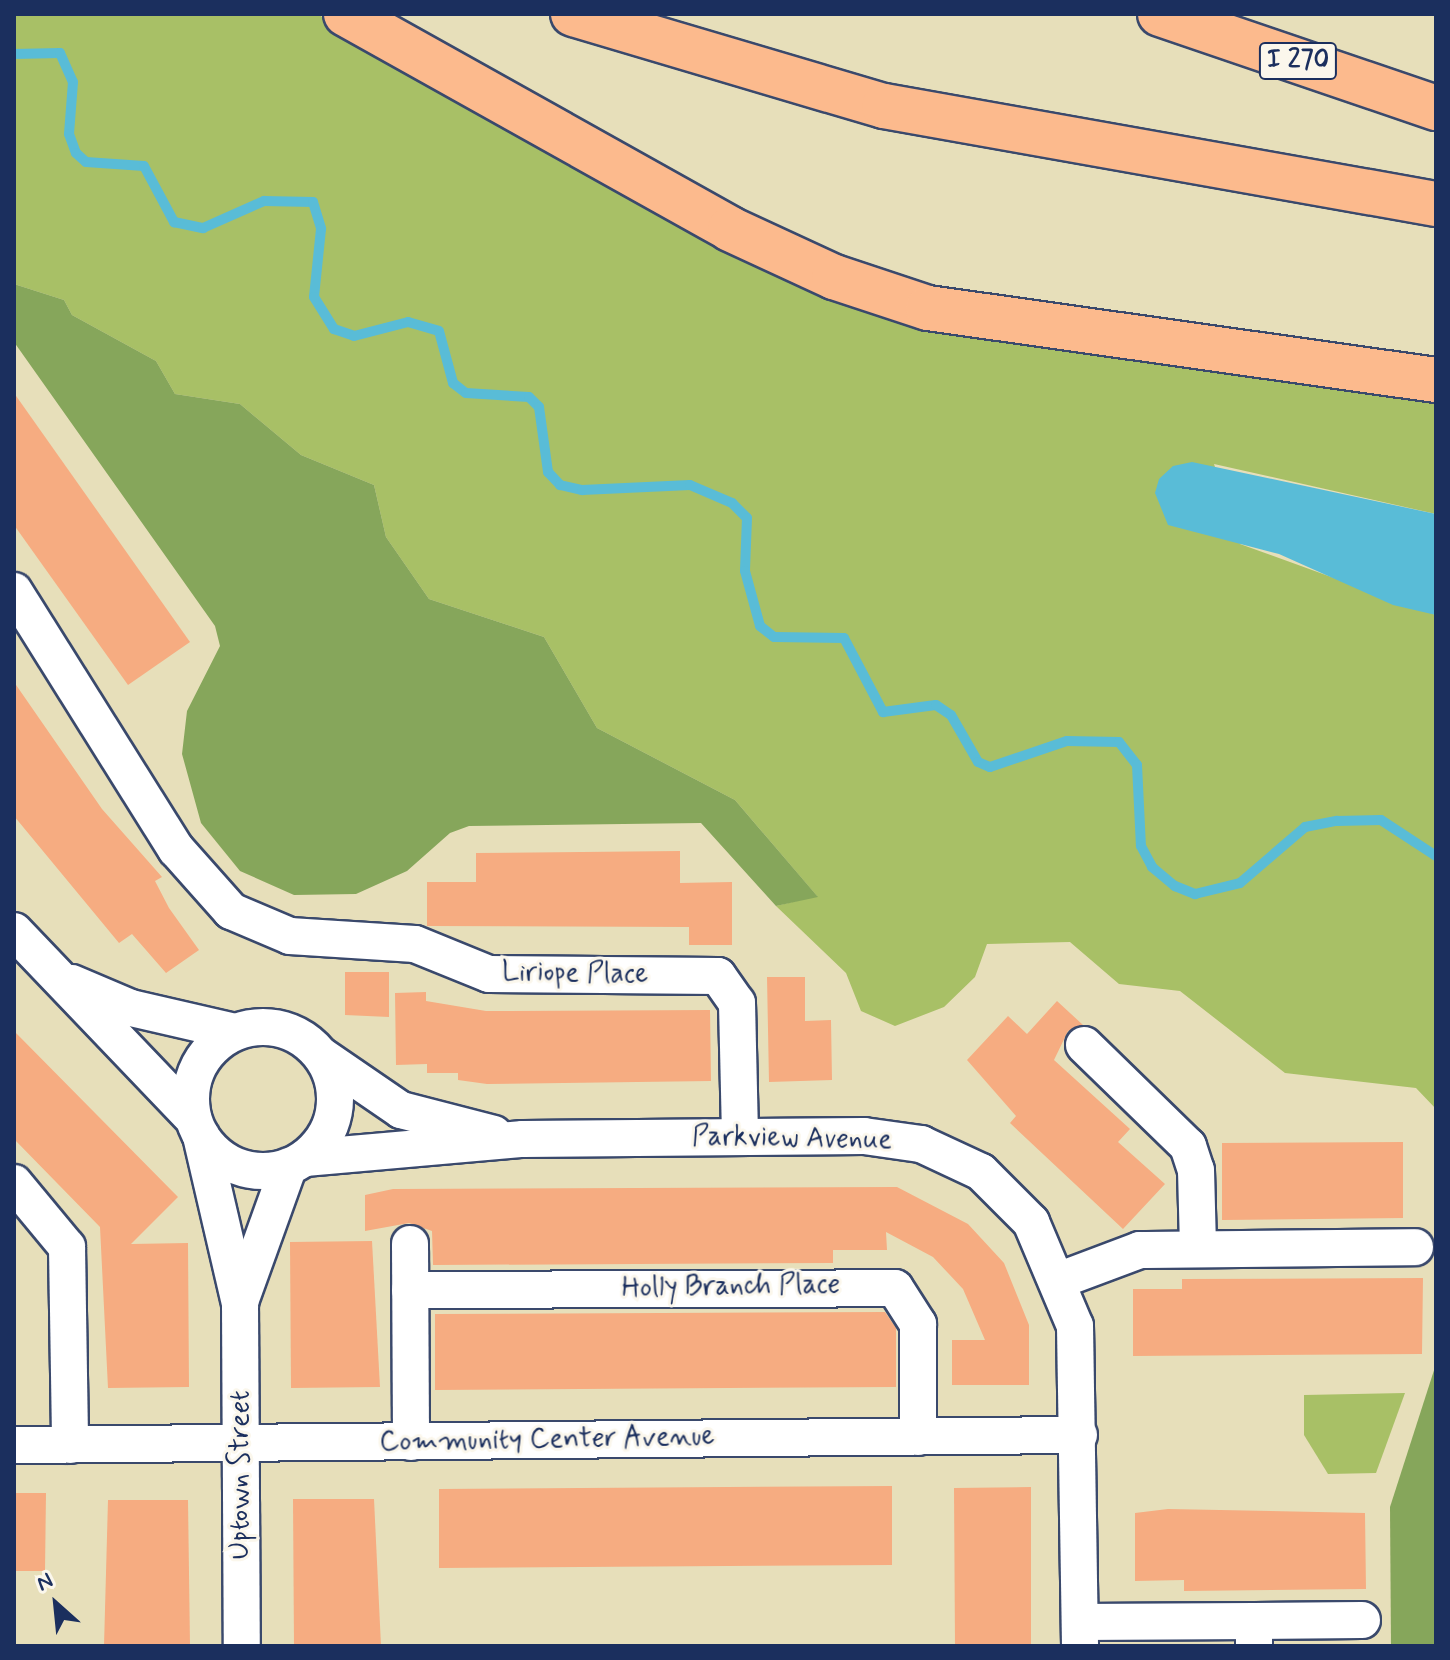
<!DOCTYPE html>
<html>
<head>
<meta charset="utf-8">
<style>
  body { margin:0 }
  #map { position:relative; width:1450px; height:1660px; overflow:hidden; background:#e7dfba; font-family:Mynerve,sans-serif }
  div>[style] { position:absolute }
  .green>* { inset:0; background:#a8c066 }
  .forest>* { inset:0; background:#86a65b }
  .water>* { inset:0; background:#59bcd7 }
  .stream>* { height:10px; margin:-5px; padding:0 5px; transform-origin:5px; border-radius:5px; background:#59bcd7 }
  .building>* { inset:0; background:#f6ac81 }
  .roads { filter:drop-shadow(2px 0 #3a496c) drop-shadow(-2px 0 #3a496c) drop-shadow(0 2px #3a496c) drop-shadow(0 -2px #3a496c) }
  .minor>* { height:36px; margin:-18px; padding:0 18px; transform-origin:18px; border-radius:18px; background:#fff }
  .minor>.ring { margin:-18px; padding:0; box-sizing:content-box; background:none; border:36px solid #fff; border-radius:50% }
  .highway>* { height:44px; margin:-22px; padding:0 22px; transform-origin:22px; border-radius:22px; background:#fcba8d }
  span { translate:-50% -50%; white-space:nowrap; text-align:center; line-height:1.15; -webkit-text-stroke:6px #fbf7ec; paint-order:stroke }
  .shield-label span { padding:2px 6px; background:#fbf7ec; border:2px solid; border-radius:6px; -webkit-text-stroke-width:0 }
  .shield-label { font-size:26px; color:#1b2f5e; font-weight:700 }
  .street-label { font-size:28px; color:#1b2f5e }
  .frame { position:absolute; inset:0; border:16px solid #1b2f5e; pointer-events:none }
  .north { position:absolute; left:16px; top:1564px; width:80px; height:80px; -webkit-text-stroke:6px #fbf7ec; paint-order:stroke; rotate:333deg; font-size:22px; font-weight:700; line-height:32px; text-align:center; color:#1b2f5e }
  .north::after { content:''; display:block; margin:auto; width:28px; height:36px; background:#1b2f5e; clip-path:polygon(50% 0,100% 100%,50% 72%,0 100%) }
</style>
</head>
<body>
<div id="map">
  <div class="green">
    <div style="clip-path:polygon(14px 14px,317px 14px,743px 255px,1436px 393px,1436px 514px,1214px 464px,1240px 544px,1436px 615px,1436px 1109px,1416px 1088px,1285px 1073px,1180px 991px,1119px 984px,1070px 942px,987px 944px,975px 977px,944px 1007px,895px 1026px,861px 1011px,846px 973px,776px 906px,817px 896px,735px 800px,597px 728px,544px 637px,429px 599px,386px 537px,374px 485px,301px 455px,240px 404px,175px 394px,156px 361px,72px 315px,64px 300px,14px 284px)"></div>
    <div style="clip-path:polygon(1405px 1393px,1376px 1473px,1328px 1474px,1304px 1435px,1304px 1395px)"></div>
  </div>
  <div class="forest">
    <div style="clip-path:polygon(14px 284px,64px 300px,72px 315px,156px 361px,175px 394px,240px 404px,301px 455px,374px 485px,386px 537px,429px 599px,544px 637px,597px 728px,735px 800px,818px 897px,776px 906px,701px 823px,469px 826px,450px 833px,407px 871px,356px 894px,294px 895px,240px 871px,201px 823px,182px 754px,187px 711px,220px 646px,215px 626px,14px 342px)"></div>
    <div style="clip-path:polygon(1436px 1364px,1436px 1646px,1391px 1646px,1390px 1507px)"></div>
  </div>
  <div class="water">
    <div style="clip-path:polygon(1192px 462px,1436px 514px,1436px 615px,1393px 605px,1279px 554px,1168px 525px,1155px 493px,1159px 479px,1173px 466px)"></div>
  </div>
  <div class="stream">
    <div style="left:14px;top:54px;width:46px;rotate:-1.2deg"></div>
    <div style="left:60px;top:53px;width:32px;rotate:66deg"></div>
    <div style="left:73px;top:82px;width:52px;rotate:94.4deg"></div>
    <div style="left:69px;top:134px;width:20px;rotate:70deg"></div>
    <div style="left:76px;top:153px;width:13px;rotate:42deg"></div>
    <div style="left:86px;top:162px;width:58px;rotate:3.9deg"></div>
    <div style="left:144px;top:166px;width:64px;rotate:61.8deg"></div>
    <div style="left:174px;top:222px;width:30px;rotate:12deg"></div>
    <div style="left:203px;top:228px;width:67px;rotate:-23.9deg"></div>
    <div style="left:264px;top:201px;width:49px;rotate:1.2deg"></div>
    <div style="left:313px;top:202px;width:28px;rotate:73deg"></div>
    <div style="left:321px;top:229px;width:68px;rotate:95.9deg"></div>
    <div style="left:314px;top:297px;width:38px;rotate:58deg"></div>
    <div style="left:334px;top:329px;width:21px;rotate:19deg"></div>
    <div style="left:354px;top:336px;width:56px;rotate:-14.5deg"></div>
    <div style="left:408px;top:322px;width:32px;rotate:16deg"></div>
    <div style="left:439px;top:331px;width:54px;rotate:74.9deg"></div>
    <div style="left:453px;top:383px;width:16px;rotate:38deg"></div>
    <div style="left:466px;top:393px;width:63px;rotate:3.6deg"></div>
    <div style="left:529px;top:397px;width:14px;rotate:45deg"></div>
    <div style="left:539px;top:407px;width:66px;rotate:82.1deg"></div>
    <div style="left:548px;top:472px;width:18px;rotate:47deg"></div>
    <div style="left:560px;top:485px;width:23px;rotate:13deg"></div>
    <div style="left:582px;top:490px;width:108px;rotate:-2.7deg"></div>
    <div style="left:690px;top:485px;width:46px;rotate:23.2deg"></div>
    <div style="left:732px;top:503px;width:21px;rotate:45deg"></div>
    <div style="left:747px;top:518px;width:53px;rotate:92.2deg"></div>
    <div style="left:745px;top:571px;width:57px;rotate:74.7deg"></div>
    <div style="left:760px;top:626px;width:18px;rotate:38deg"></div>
    <div style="left:774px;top:637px;width:70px;rotate:0.8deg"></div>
    <div style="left:844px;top:638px;width:84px;rotate:62.2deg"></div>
    <div style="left:883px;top:712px;width:53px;rotate:-7.5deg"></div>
    <div style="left:936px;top:705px;width:18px;rotate:34deg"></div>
    <div style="left:951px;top:715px;width:54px;rotate:60.1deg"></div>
    <div style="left:978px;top:762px;width:13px;rotate:23deg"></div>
    <div style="left:990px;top:767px;width:81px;rotate:-18.7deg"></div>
    <div style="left:1067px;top:741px;width:52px;rotate:1.1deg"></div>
    <div style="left:1119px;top:742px;width:29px;rotate:52deg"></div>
    <div style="left:1137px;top:765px;width:81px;rotate:87.2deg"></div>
    <div style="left:1141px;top:846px;width:24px;rotate:62deg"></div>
    <div style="left:1152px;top:867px;width:30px;rotate:40deg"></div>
    <div style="left:1175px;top:886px;width:22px;rotate:22deg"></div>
    <div style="left:1195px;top:894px;width:46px;rotate:-13.7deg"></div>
    <div style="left:1240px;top:883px;width:86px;rotate:-40.7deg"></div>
    <div style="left:1305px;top:827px;width:33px;rotate:-11deg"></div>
    <div style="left:1337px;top:821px;width:44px;rotate:-1.3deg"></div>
    <div style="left:1381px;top:820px;width:66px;rotate:33.2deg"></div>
  </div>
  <div class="building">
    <div style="clip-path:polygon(14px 393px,190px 642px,128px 685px,14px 525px)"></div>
    <div style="clip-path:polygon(14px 682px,102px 809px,162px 877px,155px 881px,169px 908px,199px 950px,166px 973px,132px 934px,119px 943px,14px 816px)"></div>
    <div style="clip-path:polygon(680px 851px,680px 883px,732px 882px,732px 945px,689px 945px,689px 927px,427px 926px,427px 882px,476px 882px,476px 853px)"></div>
    <div style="clip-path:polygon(345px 972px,389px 972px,389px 1017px,345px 1015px)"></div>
    <div style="clip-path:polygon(767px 977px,805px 977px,805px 1021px,831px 1020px,832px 1080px,769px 1082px)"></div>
    <div style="clip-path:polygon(426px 992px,426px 1001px,486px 1011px,710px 1010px,711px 1081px,487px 1084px,458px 1080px,458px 1073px,427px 1073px,427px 1064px,396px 1065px,395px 993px)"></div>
    <div style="clip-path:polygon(1057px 1001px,1083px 1025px,1068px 1031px,1054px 1060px,1130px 1129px,1118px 1142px,1165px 1184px,1123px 1229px,1010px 1123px,1016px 1116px,967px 1060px,1008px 1016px,1027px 1034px)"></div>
    <div style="clip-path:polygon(14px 1031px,178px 1197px,131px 1244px,188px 1243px,189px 1387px,108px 1388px,100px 1227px,14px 1139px)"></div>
    <div style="clip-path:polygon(1403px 1142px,1403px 1218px,1222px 1220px,1222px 1143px)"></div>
    <div style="clip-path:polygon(897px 1187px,968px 1224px,1004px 1263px,1029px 1325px,1029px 1385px,952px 1385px,952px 1340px,985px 1340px,963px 1289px,933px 1257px,886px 1232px,887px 1250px,833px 1250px,833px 1263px,433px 1265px,432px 1231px,409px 1223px,365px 1231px,365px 1195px,393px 1189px)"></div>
    <div style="clip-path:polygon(372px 1241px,380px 1387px,291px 1388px,290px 1242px)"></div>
    <div style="clip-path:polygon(1423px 1278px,1422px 1354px,1133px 1356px,1133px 1289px,1182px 1289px,1182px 1279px)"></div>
    <div style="clip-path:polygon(885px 1312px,896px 1328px,896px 1387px,435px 1390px,435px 1314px)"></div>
    <div style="clip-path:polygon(892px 1486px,892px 1565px,439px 1568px,439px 1489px)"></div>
    <div style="clip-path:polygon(1031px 1487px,1031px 1646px,955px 1646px,954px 1488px)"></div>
    <div style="clip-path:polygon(14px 1493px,46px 1493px,45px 1571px,14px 1571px)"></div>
    <div style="clip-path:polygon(293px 1499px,374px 1499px,381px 1646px,294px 1646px)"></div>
    <div style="clip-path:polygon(108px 1500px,188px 1500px,190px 1646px,104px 1646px)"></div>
    <div style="clip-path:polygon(1168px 1509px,1365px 1513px,1366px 1589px,1184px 1591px,1184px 1580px,1135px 1581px,1135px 1513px)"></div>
  </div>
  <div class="roads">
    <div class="minor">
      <div style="left:14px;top:591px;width:305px;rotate:57.9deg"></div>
      <div style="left:176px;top:849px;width:83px;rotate:48.4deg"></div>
      <div style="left:231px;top:911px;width:64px;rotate:23deg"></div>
      <div style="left:290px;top:936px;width:125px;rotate:3.7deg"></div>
      <div style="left:415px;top:944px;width:80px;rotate:22.1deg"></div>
      <div style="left:489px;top:974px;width:229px;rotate:0.5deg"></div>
      <div style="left:718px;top:976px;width:33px;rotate:55deg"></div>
      <div style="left:737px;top:1003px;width:133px;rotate:88.7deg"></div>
      <div style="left:14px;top:931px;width:259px;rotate:46.3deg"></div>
      <div style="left:72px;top:983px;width:64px;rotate:23deg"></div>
      <div style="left:131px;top:1008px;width:107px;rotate:13deg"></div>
      <div class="ring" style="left:191px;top:1027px;width:108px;height:108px"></div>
      <div style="left:1084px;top:1045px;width:145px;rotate:44.2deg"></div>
      <div style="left:1188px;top:1146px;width:25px;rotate:72deg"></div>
      <div style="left:1196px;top:1170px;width:78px;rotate:88.5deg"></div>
      <div style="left:322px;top:1056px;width:96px;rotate:34.4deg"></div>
      <div style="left:401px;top:1110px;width:96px;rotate:14.5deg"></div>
      <div style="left:201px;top:1136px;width:172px;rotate:76.9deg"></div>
      <div style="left:240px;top:1304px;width:342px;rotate:89.7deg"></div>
      <div style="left:305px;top:1158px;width:219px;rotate:-5deg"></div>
      <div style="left:523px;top:1139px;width:341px;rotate:-0.5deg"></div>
      <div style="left:864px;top:1136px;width:58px;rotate:8deg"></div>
      <div style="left:921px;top:1144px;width:66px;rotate:25deg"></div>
      <div style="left:981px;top:1172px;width:71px;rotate:45deg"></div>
      <div style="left:1031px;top:1222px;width:113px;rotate:67.1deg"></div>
      <div style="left:1075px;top:1326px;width:320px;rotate:89.1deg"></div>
      <div style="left:14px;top:1183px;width:83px;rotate:50.4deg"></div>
      <div style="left:67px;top:1247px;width:198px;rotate:89.1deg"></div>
      <div style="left:410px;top:1244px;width:198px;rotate:89.7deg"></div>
      <div style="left:1060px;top:1280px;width:85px;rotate:-20.6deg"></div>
      <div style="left:1140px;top:1250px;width:275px;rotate:-0.6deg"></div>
      <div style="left:410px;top:1290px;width:485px;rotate:-0.2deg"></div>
      <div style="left:895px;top:1288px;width:43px;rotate:57.4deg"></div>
      <div style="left:918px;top:1324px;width:113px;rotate:90deg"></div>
      <div style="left:241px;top:1299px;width:141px;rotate:-70.2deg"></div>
      <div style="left:14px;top:1445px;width:1065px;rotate:-0.54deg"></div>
      <div style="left:1254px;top:1621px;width:108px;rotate:-0.5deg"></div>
      <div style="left:1080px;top:1622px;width:174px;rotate:-0.3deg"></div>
      <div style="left:1254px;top:1621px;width:25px;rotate:90deg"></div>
    </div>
    <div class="highway">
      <div style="left:346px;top:14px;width:440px;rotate:29.2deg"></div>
      <div style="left:730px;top:229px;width:115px;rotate:24.8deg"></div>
      <div style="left:834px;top:277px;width:99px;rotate:18.3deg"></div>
      <div style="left:928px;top:308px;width:513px;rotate:8.07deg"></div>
      <div style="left:573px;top:14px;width:324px;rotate:16.5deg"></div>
      <div style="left:884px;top:106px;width:561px;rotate:10.07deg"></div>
      <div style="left:1160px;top:14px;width:292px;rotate:18.8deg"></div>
    </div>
  </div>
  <div class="shield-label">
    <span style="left:1298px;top:61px">I 270</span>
  </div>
  <div class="street-label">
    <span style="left:575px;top:974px;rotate:1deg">Liriope Place</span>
    <span style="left:792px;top:1139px;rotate:1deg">Parkview Avenue</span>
    <span style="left:731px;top:1287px;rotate:-1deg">Holly Branch Place</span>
    <span style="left:547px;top:1440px;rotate:-1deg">Community Center Avenue</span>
    <span style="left:241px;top:1475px;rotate:-90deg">Uptown Street</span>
  </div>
  <div class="frame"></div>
  <div class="north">N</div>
</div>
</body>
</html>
